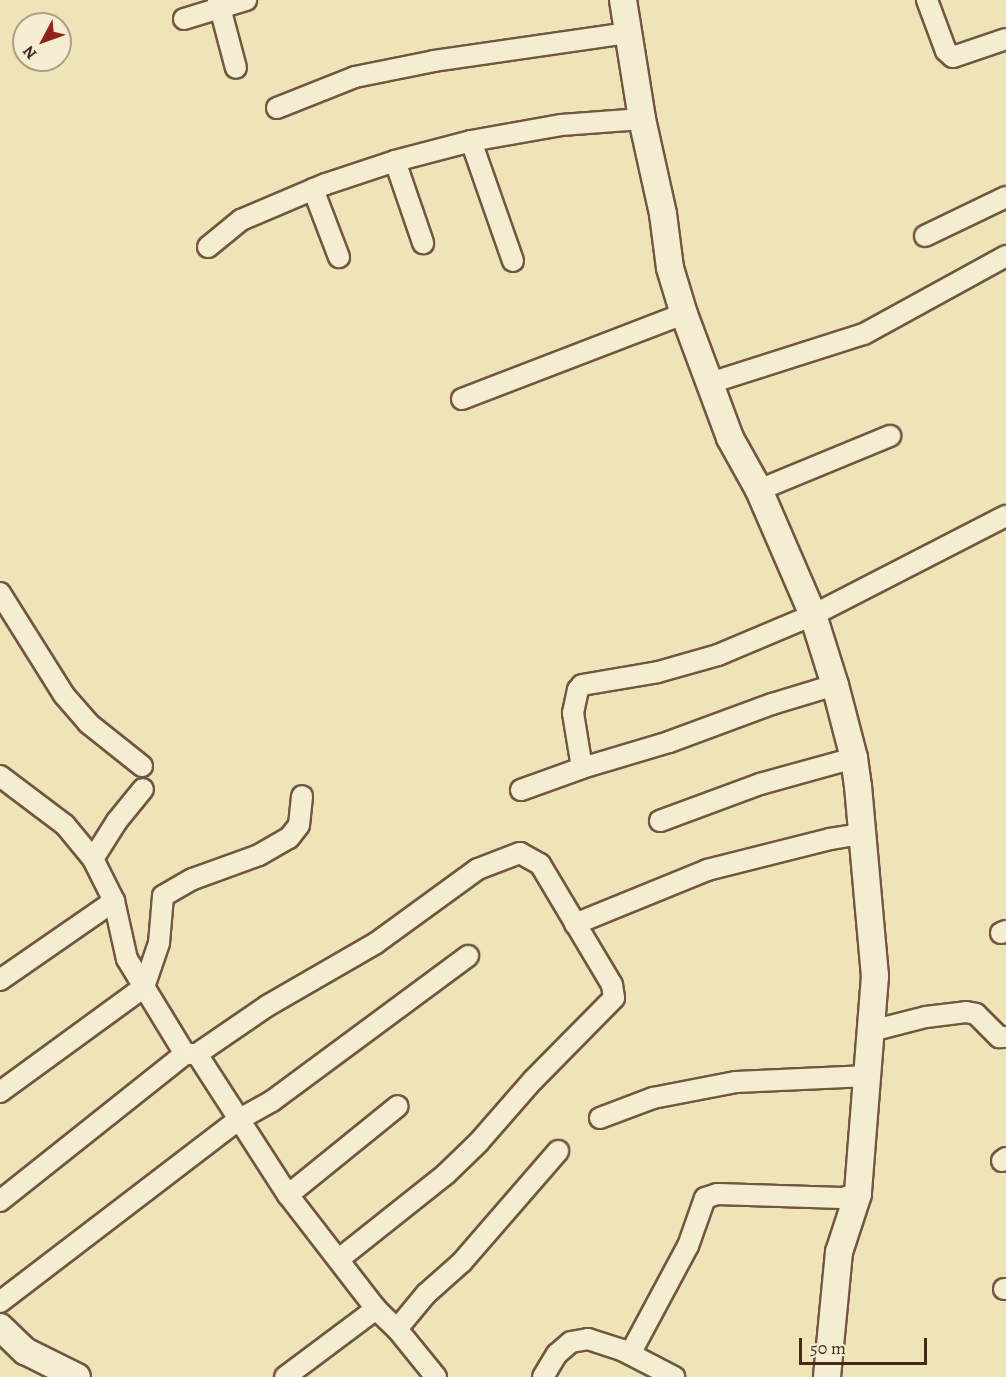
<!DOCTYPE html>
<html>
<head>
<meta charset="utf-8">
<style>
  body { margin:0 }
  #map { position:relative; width:1006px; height:1377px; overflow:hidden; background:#efe3b8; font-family:Alegreya,serif }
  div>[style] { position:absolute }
  .roads { filter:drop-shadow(2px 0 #725640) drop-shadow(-2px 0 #725640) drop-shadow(0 2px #725640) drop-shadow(0 -2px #725640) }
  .minor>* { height:20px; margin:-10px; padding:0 10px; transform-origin:10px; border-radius:10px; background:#f5edd1 }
  .tertiary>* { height:26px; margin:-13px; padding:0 13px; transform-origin:13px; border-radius:13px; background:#f5edd1 }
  span { translate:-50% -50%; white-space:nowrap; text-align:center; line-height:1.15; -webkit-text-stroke:4.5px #f5edd1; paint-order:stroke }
  .north { position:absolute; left:12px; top:12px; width:60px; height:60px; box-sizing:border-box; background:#f5edd1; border:2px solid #b09e87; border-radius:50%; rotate:229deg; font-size:16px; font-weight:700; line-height:24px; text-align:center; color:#482718 }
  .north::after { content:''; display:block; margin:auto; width:21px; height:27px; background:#8f2418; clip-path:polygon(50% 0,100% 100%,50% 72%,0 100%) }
  .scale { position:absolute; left:799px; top:1338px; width:128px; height:27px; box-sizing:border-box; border:3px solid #482718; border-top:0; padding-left:8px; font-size:18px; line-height:21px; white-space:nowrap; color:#482718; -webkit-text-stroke:4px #f5edd1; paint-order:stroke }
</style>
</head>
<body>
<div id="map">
  <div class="roads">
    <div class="minor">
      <div style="left:218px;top:0;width:70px;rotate:75.2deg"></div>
      <div style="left:927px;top:0;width:54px;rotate:69.6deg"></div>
      <div style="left:946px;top:51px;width:9px;rotate:41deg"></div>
      <div style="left:953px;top:57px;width:56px;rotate:-18.8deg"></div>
      <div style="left:184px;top:19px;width:65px;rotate:-17deg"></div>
      <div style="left:277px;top:108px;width:84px;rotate:-21.7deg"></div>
      <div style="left:355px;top:77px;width:81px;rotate:-11.4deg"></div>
      <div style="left:434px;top:61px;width:197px;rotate:-8.2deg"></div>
      <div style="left:471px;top:141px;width:127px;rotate:70.7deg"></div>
      <div style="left:395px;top:161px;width:87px;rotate:71.1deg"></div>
      <div style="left:313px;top:189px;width:73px;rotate:69.1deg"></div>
      <div style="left:925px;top:236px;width:90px;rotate:-25.7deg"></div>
      <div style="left:208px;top:247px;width:43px;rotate:-39.3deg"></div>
      <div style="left:241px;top:220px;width:92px;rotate:-23deg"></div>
      <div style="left:326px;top:184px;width:73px;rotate:-18.4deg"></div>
      <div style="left:395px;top:161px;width:79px;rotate:-14.7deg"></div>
      <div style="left:471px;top:141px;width:91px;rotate:-10.1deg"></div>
      <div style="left:561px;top:125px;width:81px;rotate:-4.2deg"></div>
      <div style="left:710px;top:383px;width:162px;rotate:-17.7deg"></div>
      <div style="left:864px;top:334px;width:162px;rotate:-28.8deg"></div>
      <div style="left:462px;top:399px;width:238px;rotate:-21deg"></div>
      <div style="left:759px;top:490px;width:142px;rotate:-22.4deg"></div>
      <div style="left:0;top:593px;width:120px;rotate:57.9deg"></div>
      <div style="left:64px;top:695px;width:37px;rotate:49deg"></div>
      <div style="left:88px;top:723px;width:69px;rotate:38.5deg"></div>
      <div style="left:582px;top:768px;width:56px;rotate:-99.3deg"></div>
      <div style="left:573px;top:713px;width:24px;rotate:-78deg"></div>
      <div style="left:578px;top:690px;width:6px;rotate:-51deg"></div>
      <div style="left:582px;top:685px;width:77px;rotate:-9.7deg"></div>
      <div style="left:658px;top:672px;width:62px;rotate:-15.8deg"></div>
      <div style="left:718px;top:655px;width:103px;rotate:-22.8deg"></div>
      <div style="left:813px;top:615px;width:217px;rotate:-27.2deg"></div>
      <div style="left:0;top:776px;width:81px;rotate:37deg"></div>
      <div style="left:65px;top:825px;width:44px;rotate:50.5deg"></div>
      <div style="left:93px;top:859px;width:47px;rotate:63.4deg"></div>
      <div style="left:114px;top:901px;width:59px;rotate:77.4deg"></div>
      <div style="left:127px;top:959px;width:111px;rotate:58.6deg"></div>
      <div style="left:521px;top:790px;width:65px;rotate:-19.8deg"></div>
      <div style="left:582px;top:768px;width:91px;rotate:-16.6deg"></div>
      <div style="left:669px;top:742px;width:110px;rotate:-20.3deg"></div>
      <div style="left:772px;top:704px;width:66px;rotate:-16.8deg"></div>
      <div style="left:660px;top:821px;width:107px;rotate:-20.3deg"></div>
      <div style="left:760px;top:784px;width:98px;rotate:-15.5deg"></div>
      <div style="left:93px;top:859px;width:45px;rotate:-57.7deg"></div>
      <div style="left:117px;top:821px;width:41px;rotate:-50.9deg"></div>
      <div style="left:575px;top:924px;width:143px;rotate:-22.2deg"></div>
      <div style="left:707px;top:870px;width:127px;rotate:-14.1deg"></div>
      <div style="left:830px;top:839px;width:32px;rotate:-9deg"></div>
      <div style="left:1001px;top:933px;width:5px;rotate:-22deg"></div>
      <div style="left:0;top:980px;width:139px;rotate:-34.7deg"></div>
      <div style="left:871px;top:1031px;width:57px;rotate:-14.3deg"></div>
      <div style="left:926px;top:1017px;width:40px;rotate:-7.1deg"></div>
      <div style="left:966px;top:1012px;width:10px;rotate:11deg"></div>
      <div style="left:976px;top:1014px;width:33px;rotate:45deg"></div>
      <div style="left:999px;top:1037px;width:7px"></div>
      <div style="left:197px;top:1054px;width:85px;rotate:-34.4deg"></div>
      <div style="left:267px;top:1006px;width:126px;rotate:-30deg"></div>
      <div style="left:376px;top:943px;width:126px;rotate:-36deg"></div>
      <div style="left:478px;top:869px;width:45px;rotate:-20.9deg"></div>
      <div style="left:520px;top:853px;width:23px;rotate:29deg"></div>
      <div style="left:540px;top:864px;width:141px;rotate:59.2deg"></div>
      <div style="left:612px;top:985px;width:13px;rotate:81deg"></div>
      <div style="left:614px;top:998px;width:115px;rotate:134.6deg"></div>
      <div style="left:533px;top:1080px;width:82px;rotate:131.1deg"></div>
      <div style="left:479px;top:1142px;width:46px;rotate:135.9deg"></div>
      <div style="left:446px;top:1174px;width:137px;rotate:141.5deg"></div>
      <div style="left:0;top:1092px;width:178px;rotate:-36.1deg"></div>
      <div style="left:144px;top:987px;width:46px;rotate:-71.2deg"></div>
      <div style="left:159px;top:943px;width:47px;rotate:-85.1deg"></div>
      <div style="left:163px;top:896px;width:34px;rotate:-30deg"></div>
      <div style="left:193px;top:879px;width:70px;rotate:-20deg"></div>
      <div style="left:259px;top:855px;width:34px;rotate:-30deg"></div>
      <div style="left:289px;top:838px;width:16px;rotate:-52deg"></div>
      <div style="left:299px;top:825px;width:29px;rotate:-84deg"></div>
      <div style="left:600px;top:1118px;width:57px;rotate:-20.7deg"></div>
      <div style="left:653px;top:1098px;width:85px;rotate:-10.9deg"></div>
      <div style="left:736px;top:1082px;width:132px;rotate:-2.6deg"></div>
      <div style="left:1002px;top:1161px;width:5px;rotate:-37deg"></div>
      <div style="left:288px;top:1195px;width:141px;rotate:-39deg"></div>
      <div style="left:0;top:1201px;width:236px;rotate:-38.5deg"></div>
      <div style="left:185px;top:1054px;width:12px"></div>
      <div style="left:197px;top:1054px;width:168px;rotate:57.2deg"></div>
      <div style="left:288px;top:1195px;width:144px;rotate:52.3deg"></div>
      <div style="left:376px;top:1309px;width:29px;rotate:44deg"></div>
      <div style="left:397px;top:1329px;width:62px;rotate:50.9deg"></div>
      <div style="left:1004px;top:1289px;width:2px"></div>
      <div style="left:0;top:1302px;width:300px;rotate:-37.4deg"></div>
      <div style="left:238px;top:1120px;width:39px;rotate:-29deg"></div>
      <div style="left:272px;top:1101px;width:244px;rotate:-36.5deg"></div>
      <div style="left:397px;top:1329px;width:45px;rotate:-50.4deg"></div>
      <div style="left:426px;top:1294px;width:48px;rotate:-41.6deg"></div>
      <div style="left:462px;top:1262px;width:147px;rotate:-49.1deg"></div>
      <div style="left:630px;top:1354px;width:123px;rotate:-61.8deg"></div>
      <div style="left:688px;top:1246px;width:51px;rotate:-70.5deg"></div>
      <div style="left:705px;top:1198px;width:13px;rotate:-18deg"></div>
      <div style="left:717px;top:1194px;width:125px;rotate:1.8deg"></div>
      <div style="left:842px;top:1198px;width:16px;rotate:-14deg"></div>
      <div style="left:285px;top:1377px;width:114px;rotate:-36.8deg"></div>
      <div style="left:543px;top:1377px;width:27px;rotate:-59deg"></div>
      <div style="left:557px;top:1354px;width:18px;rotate:-41deg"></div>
      <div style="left:571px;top:1342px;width:17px;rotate:-10deg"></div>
      <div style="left:588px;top:1339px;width:36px;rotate:18deg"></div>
      <div style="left:622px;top:1350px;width:59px;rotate:27.4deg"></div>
    </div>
    <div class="tertiary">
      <div style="left:623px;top:0;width:121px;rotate:80.9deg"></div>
      <div style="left:642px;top:119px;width:97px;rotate:77.5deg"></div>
      <div style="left:663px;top:214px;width:54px;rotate:82.6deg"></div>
      <div style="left:670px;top:268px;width:48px;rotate:73.1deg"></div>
      <div style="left:684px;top:314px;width:132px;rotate:69.6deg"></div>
      <div style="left:730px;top:438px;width:60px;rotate:60.9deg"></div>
      <div style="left:759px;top:490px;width:136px;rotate:66.6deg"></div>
      <div style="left:813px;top:615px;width:73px;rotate:72.6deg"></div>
      <div style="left:835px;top:685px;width:75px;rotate:75.4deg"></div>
      <div style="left:854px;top:758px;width:28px;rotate:82deg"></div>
      <div style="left:858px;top:786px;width:191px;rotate:84.9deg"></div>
      <div style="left:875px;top:976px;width:219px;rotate:94.5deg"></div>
      <div style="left:858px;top:1194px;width:61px;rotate:108.1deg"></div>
      <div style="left:839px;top:1252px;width:126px;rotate:95.5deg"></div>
      <div style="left:0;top:1327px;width:35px;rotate:44deg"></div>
      <div style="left:25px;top:1351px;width:58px;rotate:26.6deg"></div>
    </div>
  </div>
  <div class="north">N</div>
  <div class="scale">50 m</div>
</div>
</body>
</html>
